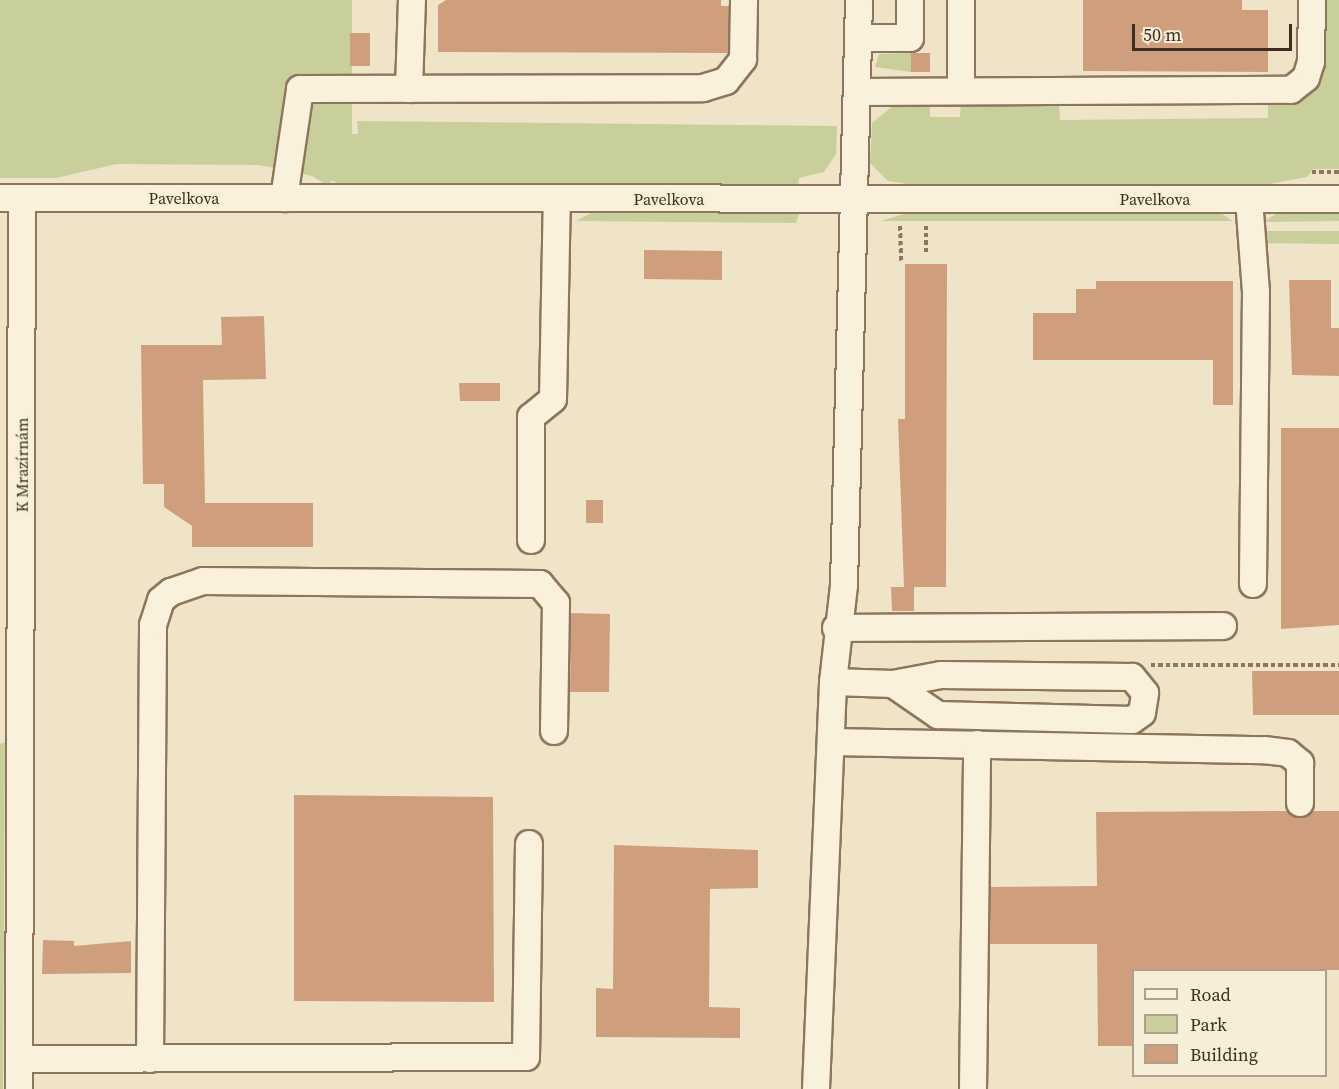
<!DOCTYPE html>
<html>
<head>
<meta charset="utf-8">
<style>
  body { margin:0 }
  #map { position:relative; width:1339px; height:1089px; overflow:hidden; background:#f0e4c8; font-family:"Source Serif 4",serif }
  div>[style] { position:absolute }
  .green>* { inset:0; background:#c9cf9b }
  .building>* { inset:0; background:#cf9f7d }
  .path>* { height:4px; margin-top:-2px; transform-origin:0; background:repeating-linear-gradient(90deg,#8d765c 0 4.5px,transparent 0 7.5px) }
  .roads { filter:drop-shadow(2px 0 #8d765c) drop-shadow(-2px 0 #8d765c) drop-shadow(0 2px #8d765c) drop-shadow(0 -2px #8d765c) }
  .minor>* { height:26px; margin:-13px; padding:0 13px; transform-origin:13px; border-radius:13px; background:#faf1dc }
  span { translate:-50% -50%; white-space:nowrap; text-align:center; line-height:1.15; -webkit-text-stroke:4.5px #f7eed8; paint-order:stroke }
  .street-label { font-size:16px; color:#3d2e20 }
  .legend { position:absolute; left:1132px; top:969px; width:195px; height:108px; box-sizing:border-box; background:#f7eed8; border:2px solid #ada18e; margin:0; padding:8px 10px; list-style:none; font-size:18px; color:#3d2e20 }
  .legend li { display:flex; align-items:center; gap:12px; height:30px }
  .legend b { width:30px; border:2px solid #ada18e }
  .scale { position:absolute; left:1132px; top:24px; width:160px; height:27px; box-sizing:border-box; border:3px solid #3d2e20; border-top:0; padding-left:8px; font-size:18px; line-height:21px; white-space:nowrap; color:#3d2e20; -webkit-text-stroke:4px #f7eed8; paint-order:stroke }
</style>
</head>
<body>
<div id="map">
  <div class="green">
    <div style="clip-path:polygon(0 0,352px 0,352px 134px,358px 134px,357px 121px,837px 126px,836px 154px,824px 172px,799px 178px,798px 186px,340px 185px,331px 180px,330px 187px,312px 176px,259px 165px,117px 164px,56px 178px,0 178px)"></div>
    <div style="clip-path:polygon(1324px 0,1339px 0,1339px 169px,1313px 169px,1307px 177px,1253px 187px,914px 185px,888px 181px,870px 163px,872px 123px,896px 103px,930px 102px,930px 117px,960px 117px,961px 103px,1059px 102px,1060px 120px,1268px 118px,1268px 103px,1315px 83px,1321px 73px)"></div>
    <div style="clip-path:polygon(911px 53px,911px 72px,875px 67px,879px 54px)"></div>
    <div style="clip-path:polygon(595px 211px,800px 211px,796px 223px,576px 221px)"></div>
    <div style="clip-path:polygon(910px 212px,1219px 212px,1233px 221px,881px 221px)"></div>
    <div style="clip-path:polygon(1280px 212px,1339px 212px,1339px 221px,1262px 222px)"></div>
    <div style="clip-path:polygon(1258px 231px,1339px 231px,1339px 244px,1258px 243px)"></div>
    <div style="clip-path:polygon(5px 742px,3px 1089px,0 1089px,0 744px)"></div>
  </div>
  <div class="building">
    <div style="clip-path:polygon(446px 0,721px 0,721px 6px,729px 6px,728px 53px,438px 52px,438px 5px)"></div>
    <div style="clip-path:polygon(1083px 0,1242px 0,1242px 10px,1268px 10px,1268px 72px,1083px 71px)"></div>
    <div style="clip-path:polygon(350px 33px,370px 33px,370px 66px,350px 66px)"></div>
    <div style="clip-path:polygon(911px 53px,930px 53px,930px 72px,911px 72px)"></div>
    <div style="clip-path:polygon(644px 250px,722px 251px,722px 280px,644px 279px)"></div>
    <div style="clip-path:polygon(905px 264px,947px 264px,946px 587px,914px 587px,914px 611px,892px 611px,891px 587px,904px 587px,898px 419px,905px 419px)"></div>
    <div style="clip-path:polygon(1289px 280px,1331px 280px,1331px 328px,1339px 328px,1339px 376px,1292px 375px)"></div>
    <div style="clip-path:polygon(1096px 281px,1233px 281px,1233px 405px,1213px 405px,1213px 360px,1033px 360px,1033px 313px,1076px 313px,1076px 289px,1096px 289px)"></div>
    <div style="clip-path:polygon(264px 316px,266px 379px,203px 380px,205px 503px,313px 503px,313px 547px,192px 547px,192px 526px,164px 507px,164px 484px,143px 484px,141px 345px,222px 345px,221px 317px)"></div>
    <div style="clip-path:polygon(459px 383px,500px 383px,500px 401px,460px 401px)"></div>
    <div style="clip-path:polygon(1281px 428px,1339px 428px,1339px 625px,1281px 629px)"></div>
    <div style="clip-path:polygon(586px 500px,603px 500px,603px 523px,586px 523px)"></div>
    <div style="clip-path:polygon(571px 613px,610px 614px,609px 692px,570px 692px)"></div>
    <div style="clip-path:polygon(1252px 671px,1339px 671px,1339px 715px,1253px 715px)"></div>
    <div style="clip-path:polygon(294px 795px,493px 797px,494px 1002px,294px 1001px)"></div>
    <div style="clip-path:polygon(1287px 811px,1301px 818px,1313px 811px,1339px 811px,1339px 970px,1134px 970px,1134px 1046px,1098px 1046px,1097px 944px,990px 944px,990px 887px,1097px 886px,1096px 812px)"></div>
    <div style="clip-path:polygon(614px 845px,758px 850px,758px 888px,710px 889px,709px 1007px,740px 1008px,740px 1038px,596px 1037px,596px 988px,613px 989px)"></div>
    <div style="clip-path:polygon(43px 940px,74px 941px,74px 946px,131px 941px,131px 973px,42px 974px)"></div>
  </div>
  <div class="path">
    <div style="left:1312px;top:172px;width:27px"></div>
    <div style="left:900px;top:226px;width:35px;rotate:88deg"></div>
    <div style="left:926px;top:252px;width:26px;rotate:-90deg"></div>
    <div style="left:1151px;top:665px;width:188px"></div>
  </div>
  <div class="roads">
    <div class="minor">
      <div style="left:961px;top:0;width:90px;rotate:90deg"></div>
      <div style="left:859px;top:38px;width:51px"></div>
      <div style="left:910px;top:38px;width:38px;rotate:-90deg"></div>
      <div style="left:409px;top:89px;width:89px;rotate:-88.1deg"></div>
      <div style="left:859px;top:92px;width:432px;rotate:-0.3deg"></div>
      <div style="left:1291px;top:90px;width:19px;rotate:-39deg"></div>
      <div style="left:1306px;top:78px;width:17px;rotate:-73deg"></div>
      <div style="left:1311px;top:62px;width:62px;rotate:-89.1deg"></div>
      <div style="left:0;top:198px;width:1339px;rotate:0.04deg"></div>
      <div style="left:284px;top:198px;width:110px;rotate:-81.6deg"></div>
      <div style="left:300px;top:89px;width:403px;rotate:-0.1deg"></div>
      <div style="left:703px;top:88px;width:24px;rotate:-17deg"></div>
      <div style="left:726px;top:81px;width:28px;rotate:-52deg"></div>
      <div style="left:743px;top:59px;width:59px;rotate:-89deg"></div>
      <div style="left:1249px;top:199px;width:93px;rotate:85.7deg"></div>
      <div style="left:1256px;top:292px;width:292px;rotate:90.6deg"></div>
      <div style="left:531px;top:540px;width:123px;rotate:-90deg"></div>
      <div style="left:531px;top:417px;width:28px;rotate:-39deg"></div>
      <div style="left:553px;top:399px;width:200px;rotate:-88.9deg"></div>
      <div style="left:836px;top:628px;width:387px;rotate:-0.3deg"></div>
      <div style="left:833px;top:682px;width:60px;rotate:1.9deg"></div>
      <div style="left:893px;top:684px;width:55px;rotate:34.6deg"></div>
      <div style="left:938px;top:715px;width:194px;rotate:1.5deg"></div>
      <div style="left:1132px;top:720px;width:12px;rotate:-35deg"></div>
      <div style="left:1142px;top:713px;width:20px;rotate:-81deg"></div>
      <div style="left:1145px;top:693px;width:21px;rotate:-129deg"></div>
      <div style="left:1132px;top:677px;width:191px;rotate:-179.4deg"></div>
      <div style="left:941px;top:675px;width:49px;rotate:169.4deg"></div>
      <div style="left:832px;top:742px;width:432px;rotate:1.1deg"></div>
      <div style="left:1264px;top:750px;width:24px;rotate:7deg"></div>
      <div style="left:1288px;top:753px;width:16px;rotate:40deg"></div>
      <div style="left:1300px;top:763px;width:40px;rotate:90deg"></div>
      <div style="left:19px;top:1059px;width:507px;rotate:-0.23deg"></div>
      <div style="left:526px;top:1057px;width:213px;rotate:-89.2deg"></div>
      <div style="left:150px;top:1059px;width:434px;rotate:-89.6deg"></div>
      <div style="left:153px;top:625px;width:26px;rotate:-72deg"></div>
      <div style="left:161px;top:600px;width:13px;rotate:-39deg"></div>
      <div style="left:171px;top:592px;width:34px;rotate:-19deg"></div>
      <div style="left:203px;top:581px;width:337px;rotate:0.5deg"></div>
      <div style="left:540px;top:584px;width:25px;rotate:50deg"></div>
      <div style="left:556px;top:603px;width:128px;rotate:90.9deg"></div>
      <div style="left:19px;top:1089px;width:891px;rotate:-89.81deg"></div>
      <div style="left:816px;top:1089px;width:407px;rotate:-87.6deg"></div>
      <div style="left:833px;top:682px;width:98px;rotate:-83.5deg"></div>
      <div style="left:844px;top:585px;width:585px;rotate:-88.53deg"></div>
      <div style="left:973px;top:1089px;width:345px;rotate:-89.3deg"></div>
    </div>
  </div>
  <div class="street-label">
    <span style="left:184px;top:198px">Pavelkova</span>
    <span style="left:669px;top:199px">Pavelkova</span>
    <span style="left:1155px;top:199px">Pavelkova</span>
    <span style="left:22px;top:465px;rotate:-90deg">K Mrazírnám</span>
  </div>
  <ul class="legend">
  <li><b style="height:8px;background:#faf1dc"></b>Road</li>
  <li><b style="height:16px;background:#c9cf9b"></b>Park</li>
  <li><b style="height:16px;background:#cf9f7d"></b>Building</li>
  </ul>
  <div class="scale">50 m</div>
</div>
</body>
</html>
